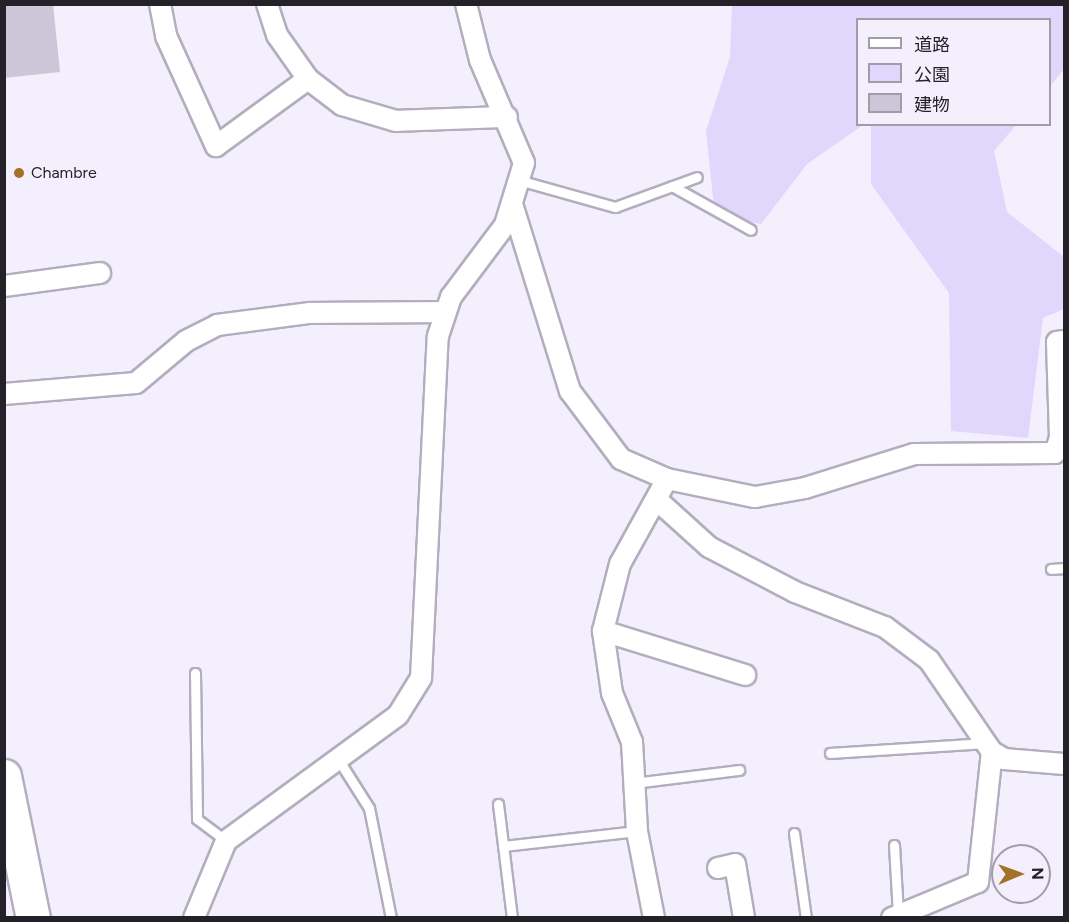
<!DOCTYPE html>
<html>
<head>
<meta charset="utf-8">
<style>
  body { margin:0 }
  #map { position:relative; width:1069px; height:922px; overflow:hidden; background:#f3effd; font-family:Figtree,"Noto Sans JP",sans-serif }
  div>[style] { position:absolute }
  .green>* { inset:0; background:#e1d6fb }
  .building>* { inset:0; background:#ccc7d8 }
  .roads { filter:drop-shadow(2px 0 #b2aebe) drop-shadow(-2px 0 #b2aebe) drop-shadow(0 2px #b2aebe) drop-shadow(0 -2px #b2aebe) }
  .lane>* { height:9px; margin:-4.5px; padding:0 4.5px; transform-origin:4.5px; border-radius:4.5px; background:#fff }
  .street>* { height:20px; margin:-10px; padding:0 10px; transform-origin:10px; border-radius:10px; background:#fff }
  .highway>* { height:33px; margin:-16.5px; padding:0 16.5px; transform-origin:16.5px; border-radius:16.5px; background:#fff }
  .dots>* { width:16px; height:16px; translate:-50% -50%; box-sizing:border-box; border:3px solid #f3effd; border-radius:50% }
  span { translate:-50% -50%; white-space:nowrap; text-align:center; line-height:1.15; -webkit-text-stroke:6px #f3effd; paint-order:stroke }
  .poi-label { font-size:16px; color:#242228 }
  .left { translate:0 -50%; text-align:left }
  .frame { position:absolute; inset:0; border:6px solid #242228; pointer-events:none }
  .legend { position:absolute; left:856px; top:18px; width:195px; height:108px; box-sizing:border-box; background:#f3effd; border:2px solid #a09da8; margin:0; padding:8px 10px; list-style:none; font-size:18px; color:#242228 }
  .legend li { display:flex; align-items:center; gap:12px; height:30px }
  .legend b { width:30px; border:2px solid #a09da8 }
  .north { position:absolute; left:991px; top:844px; width:60px; height:60px; box-sizing:border-box; background:#f3effd; border:2px solid #a09da8; border-radius:50%; rotate:89deg; font-size:16px; font-weight:700; line-height:24px; text-align:center; color:#242228 }
  .north::after { content:''; display:block; margin:auto; width:21px; height:27px; background:#a47128; clip-path:polygon(50% 0,100% 100%,50% 72%,0 100%) }
</style>
</head>
<body>
<div id="map">
  <div class="green">
    <div style="clip-path:polygon(732px 5px,1064px 5px,1064px 69px,1050px 86px,1050px 20px,858px 20px,858px 124px,863px 125px,807px 164px,761px 224px,715px 216px,706px 131px,730px 57px)"></div>
    <div style="clip-path:polygon(871px 125px,1016px 125px,994px 151px,1007px 212px,1064px 257px,1064px 309px,1043px 318px,1028px 438px,951px 431px,949px 293px,871px 184px)"></div>
  </div>
  <div class="building">
    <div style="clip-path:polygon(4px 4px,53px 4px,60px 72px,4px 78px)"></div>
  </div>
  <div class="roads">
    <div class="lane">
      <div style="left:522px;top:181px;width:97px;rotate:15.6deg"></div>
      <div style="left:615px;top:207px;width:87px;rotate:-20.1deg"></div>
      <div style="left:672px;top:186px;width:90px;rotate:29.1deg"></div>
      <div style="left:1051px;top:569px;width:13px;rotate:-4deg"></div>
      <div style="left:195px;top:673px;width:146px;rotate:89.2deg"></div>
      <div style="left:197px;top:819px;width:36px;rotate:37deg"></div>
      <div style="left:830px;top:753px;width:156px;rotate:-3.7deg"></div>
      <div style="left:338px;top:759px;width:58px;rotate:57.7deg"></div>
      <div style="left:369px;top:808px;width:112px;rotate:78.7deg"></div>
      <div style="left:634px;top:783px;width:106px;rotate:-7.1deg"></div>
      <div style="left:498px;top:804px;width:115px;rotate:83deg"></div>
      <div style="left:794px;top:833px;width:86px;rotate:82deg"></div>
      <div style="left:894px;top:845px;width:70px;rotate:86.7deg"></div>
      <div style="left:503px;top:846px;width:135px;rotate:-6.4deg"></div>
    </div>
    <div class="street">
      <div style="left:160px;top:4px;width:33px;rotate:79deg"></div>
      <div style="left:166px;top:36px;width:121px;rotate:65.6deg"></div>
      <div style="left:216px;top:146px;width:114px;rotate:-36.1deg"></div>
      <div style="left:267px;top:4px;width:33px;rotate:72deg"></div>
      <div style="left:277px;top:35px;width:54px;rotate:54.8deg"></div>
      <div style="left:308px;top:79px;width:43px;rotate:37.4deg"></div>
      <div style="left:342px;top:105px;width:56px;rotate:16.5deg"></div>
      <div style="left:396px;top:121px;width:111px;rotate:-2.1deg"></div>
      <div style="left:513px;top:207px;width:193px;rotate:72.8deg"></div>
      <div style="left:570px;top:391px;width:85px;rotate:53.1deg"></div>
      <div style="left:621px;top:459px;width:50px;rotate:23.5deg"></div>
      <div style="left:4px;top:286px;width:97px;rotate:-7.7deg"></div>
      <div style="left:4px;top:394px;width:132px;rotate:-4.8deg"></div>
      <div style="left:136px;top:383px;width:65px;rotate:-40deg"></div>
      <div style="left:186px;top:341px;width:35px;rotate:-27deg"></div>
      <div style="left:217px;top:325px;width:94px;rotate:-7.4deg"></div>
      <div style="left:310px;top:313px;width:134px;rotate:-0.4deg"></div>
      <div style="left:657px;top:500px;width:70px;rotate:42.1deg"></div>
      <div style="left:709px;top:547px;width:97px;rotate:27.6deg"></div>
      <div style="left:795px;top:592px;width:97px;rotate:21.3deg"></div>
      <div style="left:885px;top:627px;width:55px;rotate:36.9deg"></div>
      <div style="left:929px;top:660px;width:112px;rotate:55.6deg"></div>
      <div style="left:992px;top:752px;width:14px;rotate:30deg"></div>
      <div style="left:1004px;top:759px;width:60px;rotate:4.8deg"></div>
      <div style="left:603px;top:631px;width:149px;rotate:17.2deg"></div>
      <div style="left:718px;top:868px;width:17px;rotate:-13deg"></div>
      <div style="left:735px;top:864px;width:55px;rotate:80.5deg"></div>
      <div style="left:194px;top:918px;width:83px;rotate:-67.4deg"></div>
      <div style="left:226px;top:841px;width:213px;rotate:-36.2deg"></div>
      <div style="left:398px;top:715px;width:44px;rotate:-58.1deg"></div>
      <div style="left:421px;top:678px;width:342px;rotate:-87.2deg"></div>
      <div style="left:438px;top:336px;width:41px;rotate:-71.6deg"></div>
      <div style="left:451px;top:297px;width:90px;rotate:-53.1deg"></div>
      <div style="left:505px;top:225px;width:65px;rotate:-73deg"></div>
      <div style="left:524px;top:163px;width:112px;rotate:-113.1deg"></div>
      <div style="left:480px;top:60px;width:58px;rotate:-104deg"></div>
      <div style="left:654px;top:918px;width:89px;rotate:-101.1deg"></div>
      <div style="left:637px;top:831px;width:89px;rotate:-93.2deg"></div>
      <div style="left:632px;top:742px;width:53px;rotate:-112.2deg"></div>
      <div style="left:612px;top:693px;width:63px;rotate:-98.3deg"></div>
      <div style="left:603px;top:631px;width:69px;rotate:-75.8deg"></div>
      <div style="left:620px;top:564px;width:97px;rotate:-61.1deg"></div>
      <div style="left:667px;top:479px;width:90px;rotate:11.6deg"></div>
      <div style="left:755px;top:497px;width:51px;rotate:-10.2deg"></div>
      <div style="left:805px;top:488px;width:114px;rotate:-17.3deg"></div>
      <div style="left:914px;top:454px;width:141px;rotate:-0.4deg"></div>
      <div style="left:1055px;top:453px;width:16px;rotate:-72deg"></div>
      <div style="left:1060px;top:438px;width:96px;rotate:-91.8deg"></div>
      <div style="left:1057px;top:342px;width:7px;rotate:-8deg"></div>
      <div style="left:892px;top:918px;width:93px;rotate:-22.7deg"></div>
      <div style="left:978px;top:882px;width:131px;rotate:-83.9deg"></div>
    </div>
    <div class="highway">
      <div style="left:4px;top:776px;width:145px;rotate:78.5deg"></div>
    </div>
  </div>
  <div class="dots">
    <div style="left:19px;top:173px;background:#a47128"></div>
  </div>
  <div class="poi-label">
    <span class="left" style="left:31px;top:173px">Chambre</span>
  </div>
  <div class="frame"></div>
  <ul class="legend">
  <li><b style="height:8px;background:#fff"></b>道路</li>
  <li><b style="height:16px;background:#e1d6fb"></b>公園</li>
  <li><b style="height:16px;background:#ccc7d8"></b>建物</li>
  </ul>
  <div class="north">N</div>
</div>
</body>
</html>
